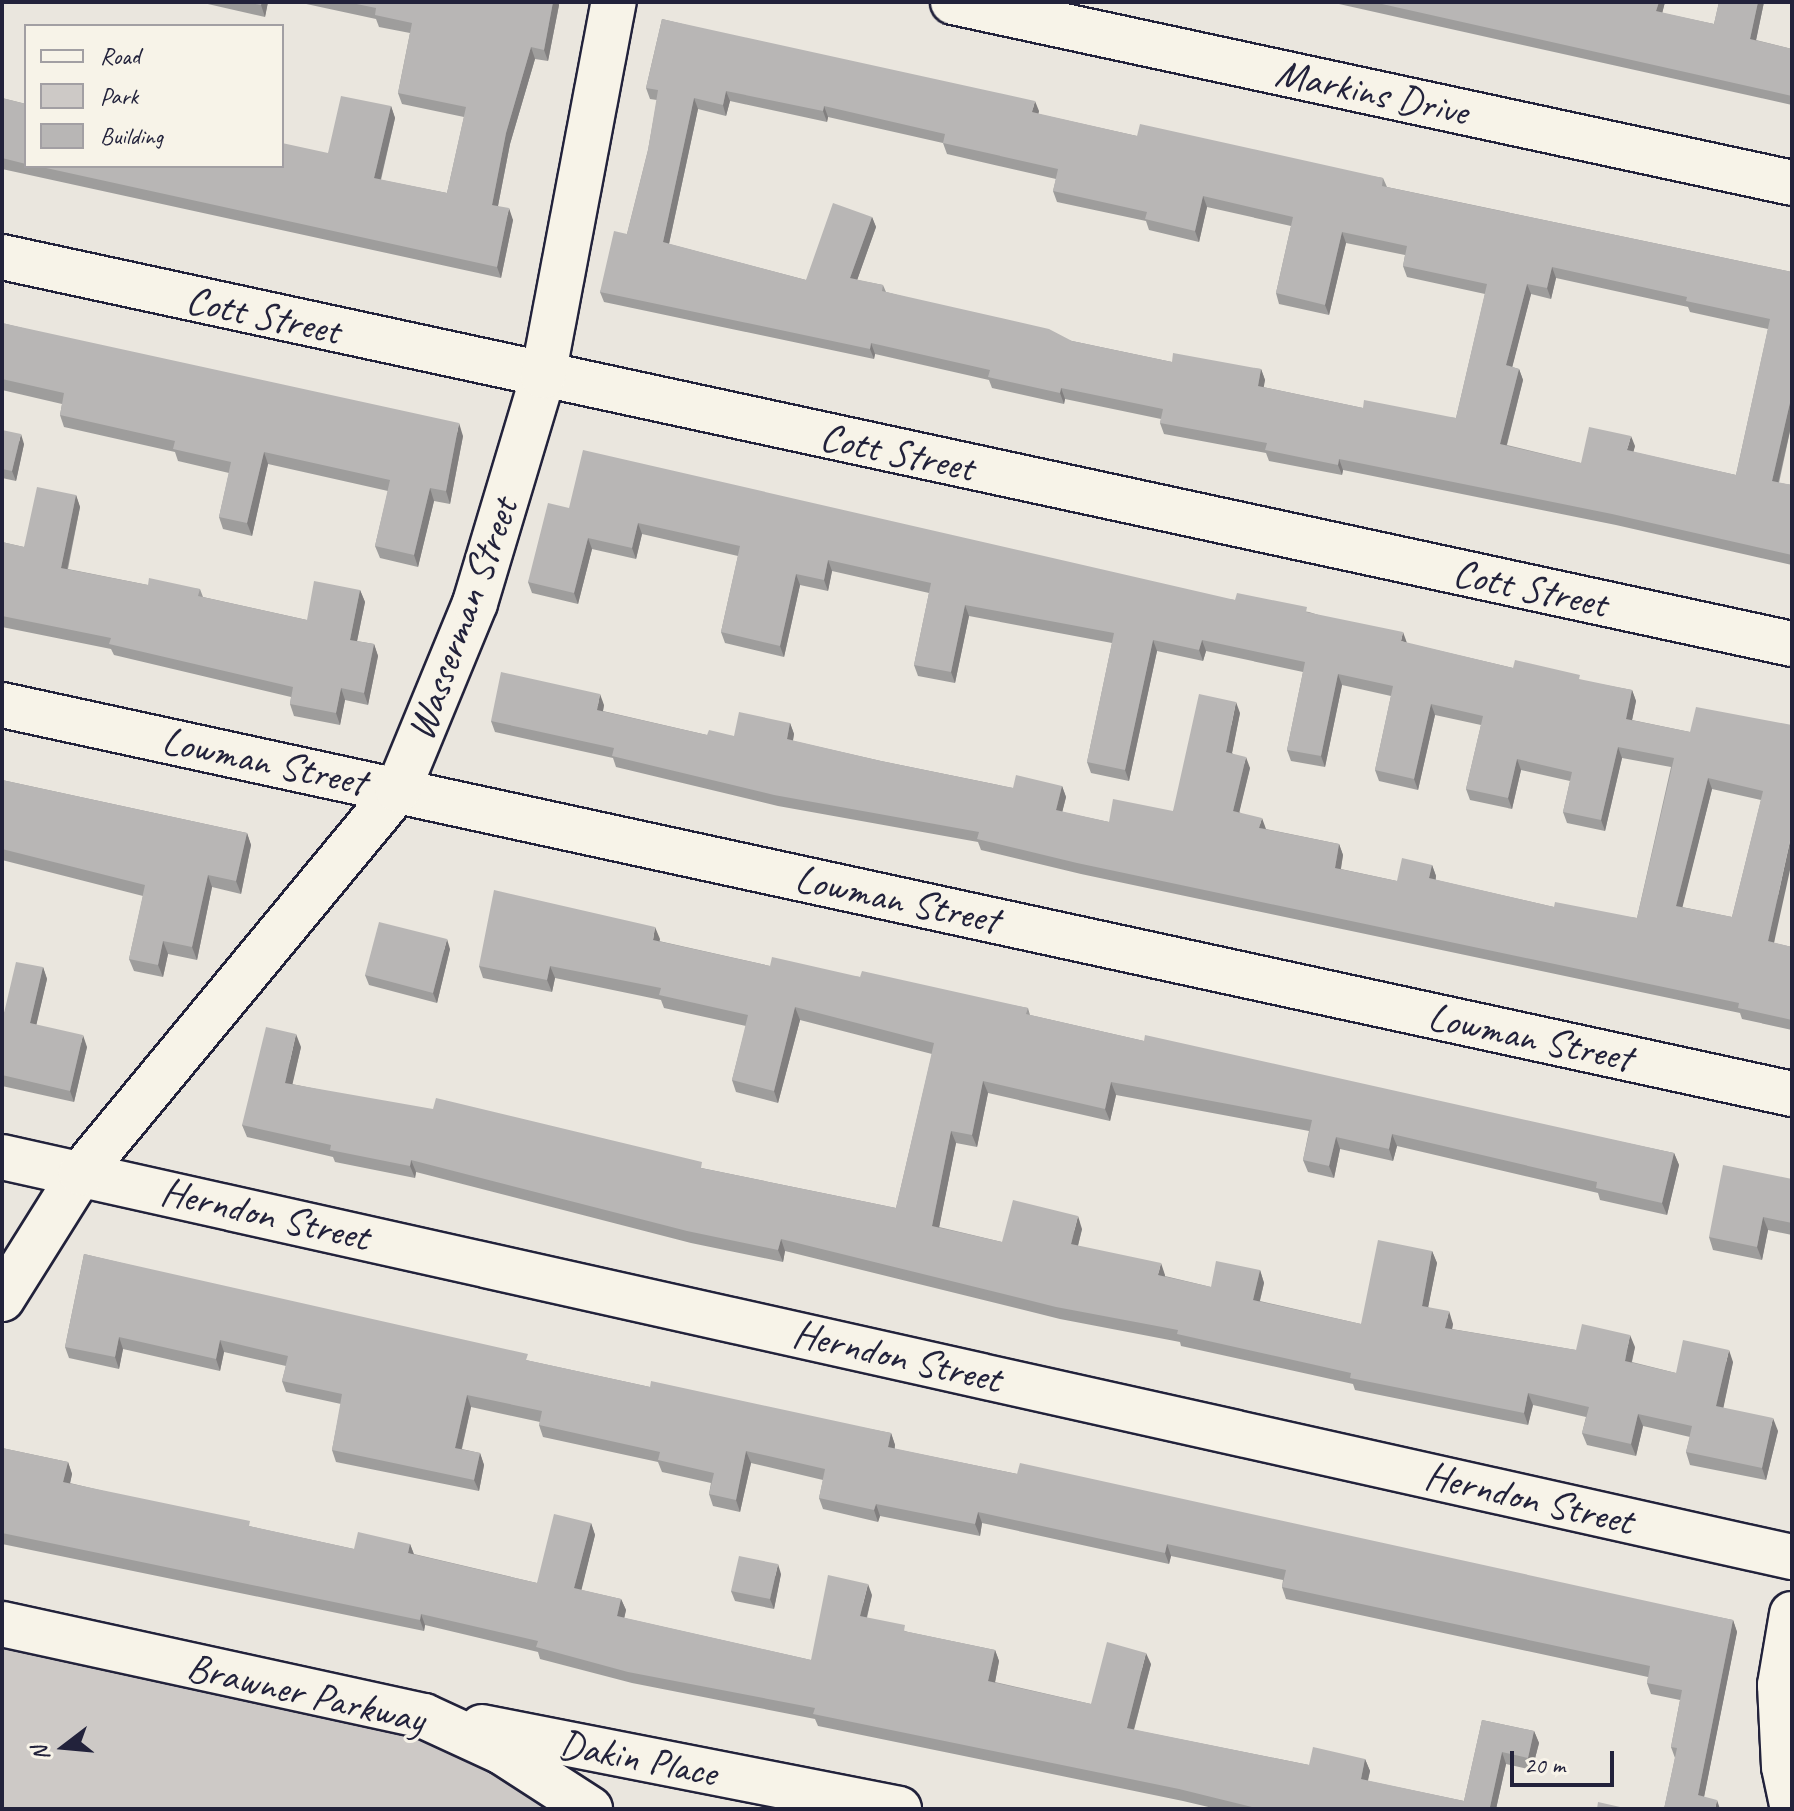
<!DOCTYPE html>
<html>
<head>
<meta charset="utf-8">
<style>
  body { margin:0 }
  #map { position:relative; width:1794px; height:1811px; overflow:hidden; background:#eae6de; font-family:Caveat,sans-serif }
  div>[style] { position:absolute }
  .green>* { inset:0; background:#cdc9c6 }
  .roads { filter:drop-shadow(2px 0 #22223b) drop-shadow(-2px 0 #22223b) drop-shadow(0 2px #22223b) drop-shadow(0 -2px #22223b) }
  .minor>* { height:44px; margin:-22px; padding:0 22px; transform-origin:22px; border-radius:22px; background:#f7f3e8 }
  .wall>* { inset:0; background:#9e9d9c }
  .shaded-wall>* { inset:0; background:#817f7f }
  .building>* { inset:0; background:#b8b6b5 }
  span { translate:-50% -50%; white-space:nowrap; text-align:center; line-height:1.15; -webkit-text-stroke:6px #f7f3e8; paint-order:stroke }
  .street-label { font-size:40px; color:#22223b }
  .frame { position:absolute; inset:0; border:4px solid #22223b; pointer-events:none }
  .legend { position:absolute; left:24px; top:24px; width:260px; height:144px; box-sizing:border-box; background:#f7f3e8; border:2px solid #a29fa3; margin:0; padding:10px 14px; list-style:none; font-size:24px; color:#22223b }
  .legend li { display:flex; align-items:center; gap:16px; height:40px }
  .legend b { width:40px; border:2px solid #a29fa3 }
  .north { position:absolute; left:24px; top:1707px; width:80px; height:80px; -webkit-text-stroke:6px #f7f3e8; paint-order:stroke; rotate:254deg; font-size:22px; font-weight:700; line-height:32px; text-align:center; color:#22223b }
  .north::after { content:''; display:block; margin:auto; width:28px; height:36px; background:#22223b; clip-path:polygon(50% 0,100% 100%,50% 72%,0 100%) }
  .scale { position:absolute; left:1510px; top:1751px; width:104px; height:36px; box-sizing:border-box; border:4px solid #22223b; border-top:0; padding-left:10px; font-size:24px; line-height:28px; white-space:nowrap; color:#22223b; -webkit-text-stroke:6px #f7f3e8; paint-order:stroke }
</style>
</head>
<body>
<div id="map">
  <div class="green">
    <div style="clip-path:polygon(2px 1646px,418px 1738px,458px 1751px,551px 1809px,2px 1809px)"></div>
  </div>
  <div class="roads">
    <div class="minor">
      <div style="left:953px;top:2px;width:858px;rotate:12.17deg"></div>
      <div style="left:2px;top:257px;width:1831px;rotate:12.2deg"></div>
      <div style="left:2px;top:705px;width:1832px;rotate:12.26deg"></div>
      <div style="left:2px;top:1157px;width:1834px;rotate:12.6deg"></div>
      <div style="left:2px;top:1299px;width:149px;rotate:-57.9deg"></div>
      <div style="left:81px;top:1173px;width:497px;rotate:-50.4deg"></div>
      <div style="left:398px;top:790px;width:202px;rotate:-67.6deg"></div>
      <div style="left:475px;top:603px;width:237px;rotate:-73.3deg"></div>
      <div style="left:543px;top:376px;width:381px;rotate:-79.3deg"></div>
      <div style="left:1792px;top:1614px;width:72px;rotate:99.6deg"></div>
      <div style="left:1780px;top:1685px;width:82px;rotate:87.2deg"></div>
      <div style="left:1784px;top:1767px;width:39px;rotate:78deg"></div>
      <div style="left:2px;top:1624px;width:432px;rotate:12.3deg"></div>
      <div style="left:424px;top:1716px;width:86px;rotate:24.8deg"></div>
      <div style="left:502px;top:1752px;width:105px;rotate:32.9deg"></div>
      <div style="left:482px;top:1727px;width:425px;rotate:11.1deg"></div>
    </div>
  </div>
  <div class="wall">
    <div style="clip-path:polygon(199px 2px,268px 2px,265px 17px)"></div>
    <div style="clip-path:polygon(297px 2px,558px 2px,559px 5px,548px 61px,535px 59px,510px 144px,498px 206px,513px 220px,501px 278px,2px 169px,2px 98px,26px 104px,26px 166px,282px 166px,328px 153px,391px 106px,395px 118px,381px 180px,447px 193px,464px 117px,402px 104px,398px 93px,410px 33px,379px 27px,376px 19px)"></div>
    <div style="clip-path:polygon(1330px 2px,1665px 2px,1662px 13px,1714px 24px,1719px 2px,1764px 2px,1756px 40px,1792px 49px,1792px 105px)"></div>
    <div style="clip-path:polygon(evenodd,662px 19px,1039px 111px,1038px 114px,1137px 136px,1383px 178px,1387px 187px,1792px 272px,1792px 422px,1779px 483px,1792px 485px,1792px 565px,1616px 525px,1343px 470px,1342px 475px,1269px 461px,1266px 453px,1164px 434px,1160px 423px,1161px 419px,1065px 399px,1064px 404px,992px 388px,989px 380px,875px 354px,874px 359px,604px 302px,600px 292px,627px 234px,648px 150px,657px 100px,650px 99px,646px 88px,662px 19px,730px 101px,827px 122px,828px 117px,943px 143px,947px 154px,1056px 179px,1053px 191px,1057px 202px,1146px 221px,1149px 230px,1199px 242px,1207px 207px,1291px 226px,1276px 293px,1279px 304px,1329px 315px,1346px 243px,1405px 255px,1403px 266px,1407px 277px,1485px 294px,1456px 418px,1363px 408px,1263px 387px,1265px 380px,1261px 369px,1172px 362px,1072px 341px,886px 292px,883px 285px,857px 280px,876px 227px,872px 217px,806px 280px,669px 244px,698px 109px,726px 116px,730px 101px,662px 19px,1556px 278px,1688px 307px,1690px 312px,1768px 329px,1736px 475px,1633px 452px,1635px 446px,1581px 463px,1507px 445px,1523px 380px,1519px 369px,1512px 367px,1531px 294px,1551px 299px,1556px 278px)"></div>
    <div style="clip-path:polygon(2px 323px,463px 436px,450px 504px,434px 501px,418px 567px,380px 558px,375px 546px,388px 491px,268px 464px,252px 536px,223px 529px,219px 517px,229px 473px,178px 461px,175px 452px,64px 427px,60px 415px,62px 404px,2px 390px)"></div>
    <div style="clip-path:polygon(2px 430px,24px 444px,16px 481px,2px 478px)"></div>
    <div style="clip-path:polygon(76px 495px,80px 507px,68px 569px,148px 585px,200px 589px,203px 597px,307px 620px,360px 590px,365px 602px,357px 641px,374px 644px,378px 656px,368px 705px,345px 700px,340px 725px,294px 716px,290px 704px,291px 697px,114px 655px,111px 649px,2px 627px,2px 542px,24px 547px)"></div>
    <div style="clip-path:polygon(evenodd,569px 508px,1235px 600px,1309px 612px,1406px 643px,1513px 668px,1632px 690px,1636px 701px,1632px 720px,1690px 732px,1792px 725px,1774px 943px,1792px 947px,1792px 1030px,1742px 1019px,1740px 1013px,1081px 874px,981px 850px,978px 842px,778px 806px,616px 767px,613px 758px,495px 732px,491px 721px,604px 705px,603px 711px,707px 735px,734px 736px,790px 723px,794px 734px,793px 741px,881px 761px,1013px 788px,1062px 786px,1066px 797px,1062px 812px,1109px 822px,1173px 811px,1240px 713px,1232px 753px,1250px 768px,1239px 812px,1266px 829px,1339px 844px,1343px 855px,1341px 869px,1397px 881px,1432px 865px,1436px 876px,1436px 880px,1554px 907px,1637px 918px,1671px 767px,1622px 758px,1605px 831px,1567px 823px,1563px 812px,1570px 781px,1521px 770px,1512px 809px,1470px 800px,1466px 789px,1481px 725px,1435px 715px,1418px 790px,1379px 781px,1375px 770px,1391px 696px,1342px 685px,1325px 767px,1291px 761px,1287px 750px,1303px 672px,1206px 651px,1203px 661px,1157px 651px,1129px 781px,1091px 773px,1087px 762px,1112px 643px,969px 616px,955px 683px,918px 676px,914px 665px,929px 593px,832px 571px,828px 591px,800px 585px,784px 657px,725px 643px,721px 632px,738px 556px,642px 534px,636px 559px,592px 549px,578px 604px,532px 593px,528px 582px,569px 508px,1712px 789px,1761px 800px,1732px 917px,1682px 907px,1712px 789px)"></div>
    <div style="clip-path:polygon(2px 780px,247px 833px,251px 845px,241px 894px,212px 887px,197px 960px,168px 954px,163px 977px,134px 971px,129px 959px,143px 896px,2px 860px)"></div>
    <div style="clip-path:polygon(660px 939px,659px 941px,770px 966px,860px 977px,1028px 1008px,1030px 1015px,1144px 1041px,1674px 1153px,1679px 1165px,1667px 1215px,1600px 1200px,1598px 1193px,1397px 1146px,1393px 1161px,1340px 1149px,1334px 1178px,1308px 1172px,1303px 1160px,1309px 1131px,1116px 1095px,1110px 1121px,988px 1093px,977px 1147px,956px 1143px,939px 1227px,1002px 1242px,1082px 1229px,1078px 1246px,1165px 1275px,1165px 1276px,1211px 1287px,1260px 1270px,1264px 1283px,1260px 1301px,1361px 1324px,1432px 1251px,1437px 1263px,1428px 1307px,1453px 1324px,1452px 1329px,1576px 1350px,1635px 1347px,1632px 1362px,1676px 1373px,1733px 1362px,1723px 1408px,1778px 1431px,1766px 1480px,1690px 1465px,1686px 1452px,1690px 1437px,1643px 1426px,1636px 1456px,1587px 1445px,1582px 1433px,1586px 1417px,1533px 1405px,1528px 1425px,1355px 1390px,1353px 1384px,1181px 1346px,1180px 1342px,1060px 1319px,785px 1251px,783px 1262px,691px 1243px,416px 1172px,415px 1178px,335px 1162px,333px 1157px,247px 1137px,242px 1125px,301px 1047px,292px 1084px,896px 1208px,932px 1054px,800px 1020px,778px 1103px,736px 1092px,732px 1080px,746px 1026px,664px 1008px,661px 1000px,555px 978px,552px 992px,483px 978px,479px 966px)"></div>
    <div style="clip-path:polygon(450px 949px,437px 1003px,369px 985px,365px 975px)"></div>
    <div style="clip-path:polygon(43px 967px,47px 979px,36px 1025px,87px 1047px,74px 1102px,2px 1086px,2px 1012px,4px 1013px)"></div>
    <div style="clip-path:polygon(1792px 1179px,1792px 1235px,1768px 1230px,1762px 1260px,1713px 1250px,1709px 1237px)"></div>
    <div style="clip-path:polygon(84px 1254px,530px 1361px,650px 1387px,891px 1433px,895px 1445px,895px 1449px,1733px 1620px,1737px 1632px,1704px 1797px,1664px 1809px,1675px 1758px,1671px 1747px,1680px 1700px,1651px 1694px,1647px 1683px,1648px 1677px,1286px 1599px,1282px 1587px,1283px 1580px,1171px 1556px,1169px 1564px,982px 1523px,980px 1536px,880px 1516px,878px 1522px,823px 1509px,819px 1498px,823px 1480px,751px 1463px,740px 1512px,713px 1506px,709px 1494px,711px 1483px,662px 1472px,658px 1462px,543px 1437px,539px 1425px,540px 1422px,471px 1407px,462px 1449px,480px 1453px,484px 1465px,479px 1491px,336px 1462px,332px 1450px,341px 1404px,286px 1392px,282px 1381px,286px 1366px,224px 1352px,220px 1371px,123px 1349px,119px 1369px,69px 1358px,65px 1347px)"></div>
    <div style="clip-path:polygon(2px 1448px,68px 1462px,72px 1474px,70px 1483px,253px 1527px,354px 1549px,410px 1544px,414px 1554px,537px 1583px,591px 1523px,595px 1535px,581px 1590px,621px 1599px,626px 1610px,624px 1618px,811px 1660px,872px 1595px,867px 1618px,908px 1632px,995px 1650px,999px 1661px,995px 1682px,1091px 1704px,1151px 1664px,1134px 1730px,1309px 1765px,1365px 1759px,1370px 1771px,1368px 1781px,1464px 1801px,1482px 1720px,1534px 1731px,1539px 1743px,1532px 1770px,1506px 1764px,1496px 1809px,1497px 1809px,1217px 1809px,1183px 1801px,818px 1726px,815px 1719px,632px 1683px,540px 1659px,538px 1652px,425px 1625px,424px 1631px,2px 1544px)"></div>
    <div style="clip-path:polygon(781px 1574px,774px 1609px,735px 1601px,731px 1591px)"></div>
  </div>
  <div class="shaded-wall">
    <div style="clip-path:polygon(262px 2px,268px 2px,265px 17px,261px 5px)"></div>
    <div style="clip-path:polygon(553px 2px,558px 2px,559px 5px,548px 61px,544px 50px)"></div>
    <div style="clip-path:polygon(1659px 2px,1665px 2px,1660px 22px,1656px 11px)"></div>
    <div style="clip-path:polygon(1758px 2px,1764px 2px,1754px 50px,1750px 39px)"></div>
    <div style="clip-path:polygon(531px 47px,535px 59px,510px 144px,496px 216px,492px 205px,506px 133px)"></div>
    <div style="clip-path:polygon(726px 91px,730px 101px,726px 116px,723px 105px)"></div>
    <div style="clip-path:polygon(694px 98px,698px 109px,667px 253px,663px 242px)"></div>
    <div style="clip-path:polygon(1035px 101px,1039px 111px,1036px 123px,1032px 112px)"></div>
    <div style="clip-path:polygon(391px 106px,395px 118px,378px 190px,374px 178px)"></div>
    <div style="clip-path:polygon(824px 106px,828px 117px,827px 122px,823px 111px)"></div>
    <div style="clip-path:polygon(1203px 196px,1207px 207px,1199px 242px,1195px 231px)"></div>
    <div style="clip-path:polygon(509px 208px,513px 220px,501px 278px,497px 267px)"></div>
    <div style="clip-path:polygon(872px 217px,876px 227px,854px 289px,850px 278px)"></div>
    <div style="clip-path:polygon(1342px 232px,1346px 243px,1329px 315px,1325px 305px)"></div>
    <div style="clip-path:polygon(1552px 267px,1556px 278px,1551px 299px,1547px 288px)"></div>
    <div style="clip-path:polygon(1527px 284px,1531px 294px,1510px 376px,1506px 365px)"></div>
    <div style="clip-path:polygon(871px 343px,875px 354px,874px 359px,870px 349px)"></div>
    <div style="clip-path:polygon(1261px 369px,1265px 380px,1262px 397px,1258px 386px)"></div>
    <div style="clip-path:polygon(1519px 369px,1523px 380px,1504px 455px,1500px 444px)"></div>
    <div style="clip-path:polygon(1061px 388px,1065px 399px,1064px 404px,1060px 393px)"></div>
    <div style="clip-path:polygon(1792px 394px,1792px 422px,1776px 492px,1772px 481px)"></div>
    <div style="clip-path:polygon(459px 423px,463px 436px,450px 504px,446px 491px)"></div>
    <div style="clip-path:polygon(21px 434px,24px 444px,16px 481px,12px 471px)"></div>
    <div style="clip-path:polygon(1631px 436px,1635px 446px,1631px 461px,1627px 450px)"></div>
    <div style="clip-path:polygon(264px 452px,268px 464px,252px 536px,247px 523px)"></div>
    <div style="clip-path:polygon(1339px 459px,1343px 470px,1342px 475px,1338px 465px)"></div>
    <div style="clip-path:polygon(430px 488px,434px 501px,418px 567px,414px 555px)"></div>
    <div style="clip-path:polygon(76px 495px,80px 507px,65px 579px,61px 568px)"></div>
    <div style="clip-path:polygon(638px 523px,642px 534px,636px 559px,632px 548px)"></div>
    <div style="clip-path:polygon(588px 538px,592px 549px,578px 604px,574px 593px)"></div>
    <div style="clip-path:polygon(828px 560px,832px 571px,828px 591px,824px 580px)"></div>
    <div style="clip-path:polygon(796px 574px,800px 585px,784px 657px,780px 646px)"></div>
    <div style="clip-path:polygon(360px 590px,365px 602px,355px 651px,350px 640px)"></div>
    <div style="clip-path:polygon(965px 605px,969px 616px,955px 683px,951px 672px)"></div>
    <div style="clip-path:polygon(1403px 632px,1407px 643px,1401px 641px)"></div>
    <div style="clip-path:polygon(1153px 640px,1157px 651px,1129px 781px,1125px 770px)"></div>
    <div style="clip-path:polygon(1202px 640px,1206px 651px,1203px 661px,1199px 650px)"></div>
    <div style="clip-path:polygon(374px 644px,378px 656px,368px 705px,364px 693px)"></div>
    <div style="clip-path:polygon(1338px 674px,1342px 685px,1325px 767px,1321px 756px)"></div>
    <div style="clip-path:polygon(341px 688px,345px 700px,340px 725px,336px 713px)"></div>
    <div style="clip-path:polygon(1632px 690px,1636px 701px,1630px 730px,1626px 719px)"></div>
    <div style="clip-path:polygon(600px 694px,604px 705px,601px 721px,597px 710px)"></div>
    <div style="clip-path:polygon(1236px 702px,1240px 713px,1230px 763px,1226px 752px)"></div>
    <div style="clip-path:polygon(1431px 704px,1435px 715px,1418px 790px,1414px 779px)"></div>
    <div style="clip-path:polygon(790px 723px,794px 734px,791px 750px,787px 739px)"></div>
    <div style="clip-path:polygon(1618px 747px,1622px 758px,1605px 831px,1601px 820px)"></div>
    <div style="clip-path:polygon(1246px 757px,1250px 768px,1237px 822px,1233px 811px)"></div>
    <div style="clip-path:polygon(1517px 759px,1521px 770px,1512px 809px,1508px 798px)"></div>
    <div style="clip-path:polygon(1708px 778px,1712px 789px,1680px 917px,1676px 906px)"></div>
    <div style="clip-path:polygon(1062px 786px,1066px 797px,1060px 821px,1056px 810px)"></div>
    <div style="clip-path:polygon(1262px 818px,1266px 829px,1259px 828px)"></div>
    <div style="clip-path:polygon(1792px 832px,1792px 861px,1772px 952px,1768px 941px)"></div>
    <div style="clip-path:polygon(247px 833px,251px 845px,241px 894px,236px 881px)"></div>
    <div style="clip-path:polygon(1339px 844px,1343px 855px,1339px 879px,1335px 868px)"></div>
    <div style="clip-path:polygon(1432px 865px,1436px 876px,1433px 889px,1429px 878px)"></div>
    <div style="clip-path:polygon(208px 875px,212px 887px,197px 960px,192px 947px)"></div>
    <div style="clip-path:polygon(655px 927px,660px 939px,657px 952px,653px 940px)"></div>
    <div style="clip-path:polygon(447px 939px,450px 949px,437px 1003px,433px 993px)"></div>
    <div style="clip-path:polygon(163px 941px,168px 954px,163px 977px,158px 965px)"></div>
    <div style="clip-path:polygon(550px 966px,555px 978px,552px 992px,547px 980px)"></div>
    <div style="clip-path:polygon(43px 967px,47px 979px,34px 1035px,30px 1023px)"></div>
    <div style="clip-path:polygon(795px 1007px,800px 1020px,778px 1103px,774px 1091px)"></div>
    <div style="clip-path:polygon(296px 1034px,301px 1047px,290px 1095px,285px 1083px)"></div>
    <div style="clip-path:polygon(83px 1035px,87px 1047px,74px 1102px,70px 1091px)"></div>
    <div style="clip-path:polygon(983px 1081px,988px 1093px,977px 1147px,972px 1135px)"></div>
    <div style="clip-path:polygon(1111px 1082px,1116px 1095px,1110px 1121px,1105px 1109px)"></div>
    <div style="clip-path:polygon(951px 1131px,956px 1143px,937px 1238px,932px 1226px)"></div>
    <div style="clip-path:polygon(1392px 1134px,1397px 1146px,1393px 1161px,1389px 1149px)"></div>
    <div style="clip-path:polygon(1336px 1137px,1340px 1149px,1334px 1178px,1329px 1166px)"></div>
    <div style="clip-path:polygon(1674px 1153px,1679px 1165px,1667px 1215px,1662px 1203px)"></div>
    <div style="clip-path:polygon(411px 1160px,416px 1172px,415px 1178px,410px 1166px)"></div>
    <div style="clip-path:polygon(1078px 1216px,1082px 1229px,1075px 1257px,1071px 1244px)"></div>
    <div style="clip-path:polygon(1763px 1217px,1768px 1230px,1762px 1260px,1757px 1247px)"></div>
    <div style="clip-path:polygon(781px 1239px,785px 1251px,783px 1262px,778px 1250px)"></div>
    <div style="clip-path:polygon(1432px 1251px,1437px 1263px,1426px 1318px,1422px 1306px)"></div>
    <div style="clip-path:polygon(1161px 1263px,1165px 1275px,1163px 1287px,1158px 1275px)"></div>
    <div style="clip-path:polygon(1260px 1270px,1264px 1283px,1257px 1312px,1253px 1300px)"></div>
    <div style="clip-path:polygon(1449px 1311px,1453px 1324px,1450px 1340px,1445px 1328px)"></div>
    <div style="clip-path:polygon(1630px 1335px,1635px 1347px,1629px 1373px,1625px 1361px)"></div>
    <div style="clip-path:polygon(119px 1337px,123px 1349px,119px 1369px,115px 1357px)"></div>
    <div style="clip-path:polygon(220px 1340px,224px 1352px,220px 1371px,216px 1359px)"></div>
    <div style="clip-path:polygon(1729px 1350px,1733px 1362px,1721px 1419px,1716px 1406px)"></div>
    <div style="clip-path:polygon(1528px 1393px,1533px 1405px,1528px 1425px,1524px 1413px)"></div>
    <div style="clip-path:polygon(467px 1395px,471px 1407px,459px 1460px,455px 1448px)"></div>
    <div style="clip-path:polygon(1638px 1414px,1643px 1426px,1636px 1456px,1631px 1444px)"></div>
    <div style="clip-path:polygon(1773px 1418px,1778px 1431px,1766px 1480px,1762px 1468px)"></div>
    <div style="clip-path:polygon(891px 1433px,895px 1445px,892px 1459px,888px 1447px)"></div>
    <div style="clip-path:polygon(746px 1451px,751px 1463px,740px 1512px,736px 1500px)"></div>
    <div style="clip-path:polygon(480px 1453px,484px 1465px,479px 1491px,474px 1480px)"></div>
    <div style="clip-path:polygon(68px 1462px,72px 1474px,68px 1493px,63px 1482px)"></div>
    <div style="clip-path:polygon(876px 1504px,880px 1516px,878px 1522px,874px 1510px)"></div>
    <div style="clip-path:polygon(978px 1512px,982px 1523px,980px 1536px,975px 1524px)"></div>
    <div style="clip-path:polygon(591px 1523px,595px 1535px,579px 1600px,574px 1588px)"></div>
    <div style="clip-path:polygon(410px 1544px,414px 1555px,408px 1553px)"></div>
    <div style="clip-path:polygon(1167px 1544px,1171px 1556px,1169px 1564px,1165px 1553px)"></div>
    <div style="clip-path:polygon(778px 1564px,781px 1574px,774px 1609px,770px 1599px)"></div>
    <div style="clip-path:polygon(868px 1584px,872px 1595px,864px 1628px,860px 1616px)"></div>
    <div style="clip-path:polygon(621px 1599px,626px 1610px,622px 1628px,617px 1616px)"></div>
    <div style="clip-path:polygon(421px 1614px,425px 1625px,424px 1631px,420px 1620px)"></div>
    <div style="clip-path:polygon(1733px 1620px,1737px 1632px,1702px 1807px,1698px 1795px)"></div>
    <div style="clip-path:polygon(995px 1650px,999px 1661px,993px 1693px,988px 1681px)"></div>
    <div style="clip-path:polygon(1146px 1653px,1151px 1664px,1131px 1740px,1127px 1728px)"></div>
    <div style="clip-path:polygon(1534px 1731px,1539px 1743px,1532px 1770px,1528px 1758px)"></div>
    <div style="clip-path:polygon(1502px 1752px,1506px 1764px,1496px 1809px,1490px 1807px)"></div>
    <div style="clip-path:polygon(1365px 1759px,1370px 1771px,1365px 1791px,1361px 1779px)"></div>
    <div style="clip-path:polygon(1717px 1800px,1720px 1809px,1715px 1809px)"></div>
  </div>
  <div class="building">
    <div style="clip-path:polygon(246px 2px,262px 2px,261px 5px)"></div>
    <div style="clip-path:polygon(347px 2px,553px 2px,544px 50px,531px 47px,506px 133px,492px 205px,509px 208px,497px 267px,37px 166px,282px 166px,282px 143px,328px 153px,341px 96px,391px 106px,374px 178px,447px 193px,466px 107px,398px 93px,412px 23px,375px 15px,376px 8px)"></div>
    <div style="clip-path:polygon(1373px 2px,1659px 2px,1656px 11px,1714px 24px,1719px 2px,1758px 2px,1750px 39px,1792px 49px,1792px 96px)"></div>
    <div style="clip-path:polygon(evenodd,662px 19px,1035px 101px,1032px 112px,1137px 136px,1140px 124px,1383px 178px,1382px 186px,1792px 272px,1792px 394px,1772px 481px,1792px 485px,1792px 555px,1612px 514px,1339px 459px,1338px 465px,1265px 450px,1267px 443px,1160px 423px,1163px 409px,1061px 388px,1060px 393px,988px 377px,990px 370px,871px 343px,870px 349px,600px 292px,614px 231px,627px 234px,648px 150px,658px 90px,646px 88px,662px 19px,726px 91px,823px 111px,824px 106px,945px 134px,943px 143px,1058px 169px,1053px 191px,1147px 212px,1145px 219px,1195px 231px,1203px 196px,1293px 217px,1276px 293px,1325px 305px,1342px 232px,1407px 246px,1403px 266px,1487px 284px,1456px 418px,1364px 400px,1363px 408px,1258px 386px,1261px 369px,1173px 353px,1172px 362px,1072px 341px,1049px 329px,882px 291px,883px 285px,850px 278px,872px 217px,833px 203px,806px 280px,663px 242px,694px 98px,723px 105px,726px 91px,662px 19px,1552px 267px,1687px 297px,1686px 301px,1770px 319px,1736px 475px,1627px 450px,1631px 436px,1589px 427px,1581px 463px,1500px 444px,1519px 369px,1506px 365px,1527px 284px,1547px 288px,1552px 267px)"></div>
    <div style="clip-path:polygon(2px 98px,26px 104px,26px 164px,2px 158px)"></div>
    <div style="clip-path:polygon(2px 323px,459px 423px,446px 491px,430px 488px,414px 555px,375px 546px,390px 480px,264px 452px,247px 523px,219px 517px,231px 462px,173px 449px,175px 441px,60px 415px,64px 393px,2px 379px)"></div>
    <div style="clip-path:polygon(2px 430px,21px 434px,12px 471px,2px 469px)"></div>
    <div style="clip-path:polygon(evenodd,583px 450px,1235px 600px,1237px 593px,1307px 607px,1306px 612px,1403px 632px,1401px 641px,1513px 668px,1515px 660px,1580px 675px,1579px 679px,1632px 690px,1626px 719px,1690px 732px,1696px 707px,1792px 725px,1792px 832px,1768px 941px,1792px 947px,1792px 1020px,1738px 1008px,1739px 1003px,1077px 863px,977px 839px,979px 832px,774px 795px,612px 756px,614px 748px,491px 721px,501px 672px,600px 694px,597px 710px,707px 735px,709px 730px,734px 736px,739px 712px,790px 723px,787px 739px,881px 761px,1013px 788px,1016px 775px,1062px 786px,1056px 810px,1109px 822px,1113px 799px,1173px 811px,1199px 694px,1236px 702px,1226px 752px,1246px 757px,1233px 811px,1262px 818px,1259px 828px,1339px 844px,1335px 868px,1397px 881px,1402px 858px,1432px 865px,1429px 878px,1554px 907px,1555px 902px,1637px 918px,1674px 758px,1618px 747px,1601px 820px,1563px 812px,1572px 772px,1517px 759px,1508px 798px,1466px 789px,1483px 716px,1431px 704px,1414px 779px,1375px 770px,1393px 686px,1338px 674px,1321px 756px,1287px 750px,1305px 662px,1202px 640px,1199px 650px,1153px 640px,1125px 770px,1087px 762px,1114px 633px,965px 605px,951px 672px,914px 665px,931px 583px,828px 560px,824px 580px,796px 574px,780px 646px,721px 632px,740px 546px,638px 523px,632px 548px,588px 538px,574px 593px,528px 582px,548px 503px,569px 508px,583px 450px,1708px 778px,1763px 791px,1732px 917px,1676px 906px,1708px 778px)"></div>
    <div style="clip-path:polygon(37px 487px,76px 495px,61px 568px,148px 585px,149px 578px,200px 589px,198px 596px,307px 620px,314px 581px,360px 590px,350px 640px,374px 644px,364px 693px,341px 688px,336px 713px,290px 704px,293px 687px,109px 644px,111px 638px,2px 616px,2px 542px,24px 547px)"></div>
    <div style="clip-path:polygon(2px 780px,247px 833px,236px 881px,208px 875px,192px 947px,163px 941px,158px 965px,129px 959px,145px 885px,2px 849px)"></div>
    <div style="clip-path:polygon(494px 890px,655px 927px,653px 940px,770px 966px,772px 957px,860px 977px,862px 971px,1028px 1008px,1026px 1014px,1144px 1041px,1145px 1035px,1674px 1153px,1662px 1203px,1596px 1188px,1597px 1182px,1392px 1134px,1389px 1149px,1336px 1137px,1329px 1166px,1303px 1160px,1312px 1120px,1111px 1082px,1105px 1109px,983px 1081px,972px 1135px,951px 1131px,932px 1226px,1002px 1242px,1013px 1200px,1078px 1216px,1071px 1244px,1161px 1263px,1158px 1275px,1211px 1287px,1216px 1261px,1260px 1270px,1253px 1300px,1361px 1324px,1378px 1240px,1432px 1251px,1422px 1306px,1449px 1311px,1445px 1328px,1576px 1350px,1582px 1324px,1630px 1335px,1625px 1361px,1676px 1373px,1683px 1340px,1729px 1350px,1716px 1406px,1773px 1418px,1762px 1468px,1686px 1452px,1692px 1426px,1638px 1414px,1631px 1444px,1582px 1433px,1589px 1407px,1528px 1393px,1524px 1413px,1350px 1378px,1351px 1373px,1177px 1334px,1178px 1330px,1056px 1307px,781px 1239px,778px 1250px,687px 1231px,411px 1160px,410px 1166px,330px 1150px,331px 1145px,242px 1125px,266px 1027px,296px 1034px,285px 1083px,433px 1109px,436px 1098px,702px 1162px,701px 1168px,896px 1208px,934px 1043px,795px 1007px,774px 1091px,732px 1080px,748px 1015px,659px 995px,661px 988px,550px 966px,547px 980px,479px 966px)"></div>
    <div style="clip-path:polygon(379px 922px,447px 939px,433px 993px,365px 975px)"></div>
    <div style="clip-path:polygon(16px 962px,43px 967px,30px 1023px,83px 1035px,70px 1091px,2px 1075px,2px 1012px,4px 1013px)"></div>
    <div style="clip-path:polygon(1723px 1165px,1792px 1179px,1792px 1223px,1763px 1217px,1757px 1247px,1709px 1237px)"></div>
    <div style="clip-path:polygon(84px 1254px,528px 1354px,526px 1360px,650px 1387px,651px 1381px,891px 1433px,888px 1447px,1017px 1474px,1020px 1463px,1733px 1620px,1698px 1795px,1717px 1800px,1715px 1809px,1664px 1809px,1677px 1748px,1671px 1747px,1682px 1690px,1647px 1683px,1650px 1666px,1282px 1587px,1286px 1570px,1167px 1544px,1165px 1553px,978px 1512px,975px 1524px,876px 1504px,874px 1510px,819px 1498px,825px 1469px,746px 1451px,736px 1500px,709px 1494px,714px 1473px,658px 1460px,660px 1452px,539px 1425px,542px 1411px,467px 1395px,455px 1448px,480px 1453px,474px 1480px,332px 1450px,342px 1394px,282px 1381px,288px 1356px,220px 1340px,216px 1359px,119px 1337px,115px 1357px,65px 1347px)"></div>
    <div style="clip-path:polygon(2px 1448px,68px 1462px,63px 1482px,250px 1521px,249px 1526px,354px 1549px,358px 1532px,410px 1544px,408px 1553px,537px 1583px,554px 1514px,591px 1523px,574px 1588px,621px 1599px,617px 1616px,811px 1660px,828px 1575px,868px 1584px,860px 1616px,905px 1625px,904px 1631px,995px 1650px,988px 1681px,1091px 1704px,1107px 1642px,1146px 1653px,1127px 1728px,1309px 1765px,1313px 1747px,1365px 1759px,1361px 1779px,1464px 1801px,1482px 1720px,1534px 1731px,1528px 1758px,1502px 1752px,1490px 1807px,1497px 1809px,1260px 1809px,1179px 1789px,813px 1714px,815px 1708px,628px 1672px,536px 1647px,538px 1641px,421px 1614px,420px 1620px,2px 1533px)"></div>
    <div style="clip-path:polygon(739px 1556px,778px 1564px,770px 1599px,731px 1591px)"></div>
    <div style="clip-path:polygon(1598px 1802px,1629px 1809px,1597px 1809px)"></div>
  </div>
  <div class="street-label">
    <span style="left:1372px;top:92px;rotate:12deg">Markins Drive</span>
    <span style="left:263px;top:315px;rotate:12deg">Cott Street</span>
    <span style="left:897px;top:452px;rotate:12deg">Cott Street</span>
    <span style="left:1530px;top:588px;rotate:12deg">Cott Street</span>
    <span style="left:462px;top:619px;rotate:-70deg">Wasserman Street</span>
    <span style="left:264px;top:761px;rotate:12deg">Lowman Street</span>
    <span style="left:897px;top:899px;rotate:12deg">Lowman Street</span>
    <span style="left:1530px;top:1037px;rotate:12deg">Lowman Street</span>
    <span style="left:265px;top:1214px;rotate:13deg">Herndon Street</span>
    <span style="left:897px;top:1356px;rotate:13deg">Herndon Street</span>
    <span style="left:1529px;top:1498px;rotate:13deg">Herndon Street</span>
    <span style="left:306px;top:1693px;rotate:13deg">Brawner Parkway</span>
    <span style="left:638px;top:1758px;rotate:11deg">Dakin Place</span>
  </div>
  <div class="frame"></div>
  <ul class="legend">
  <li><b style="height:10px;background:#f7f3e8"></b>Road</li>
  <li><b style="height:22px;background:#cdc9c6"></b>Park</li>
  <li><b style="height:22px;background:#b8b6b5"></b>Building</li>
  </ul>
  <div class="north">N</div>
  <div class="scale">20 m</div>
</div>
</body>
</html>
